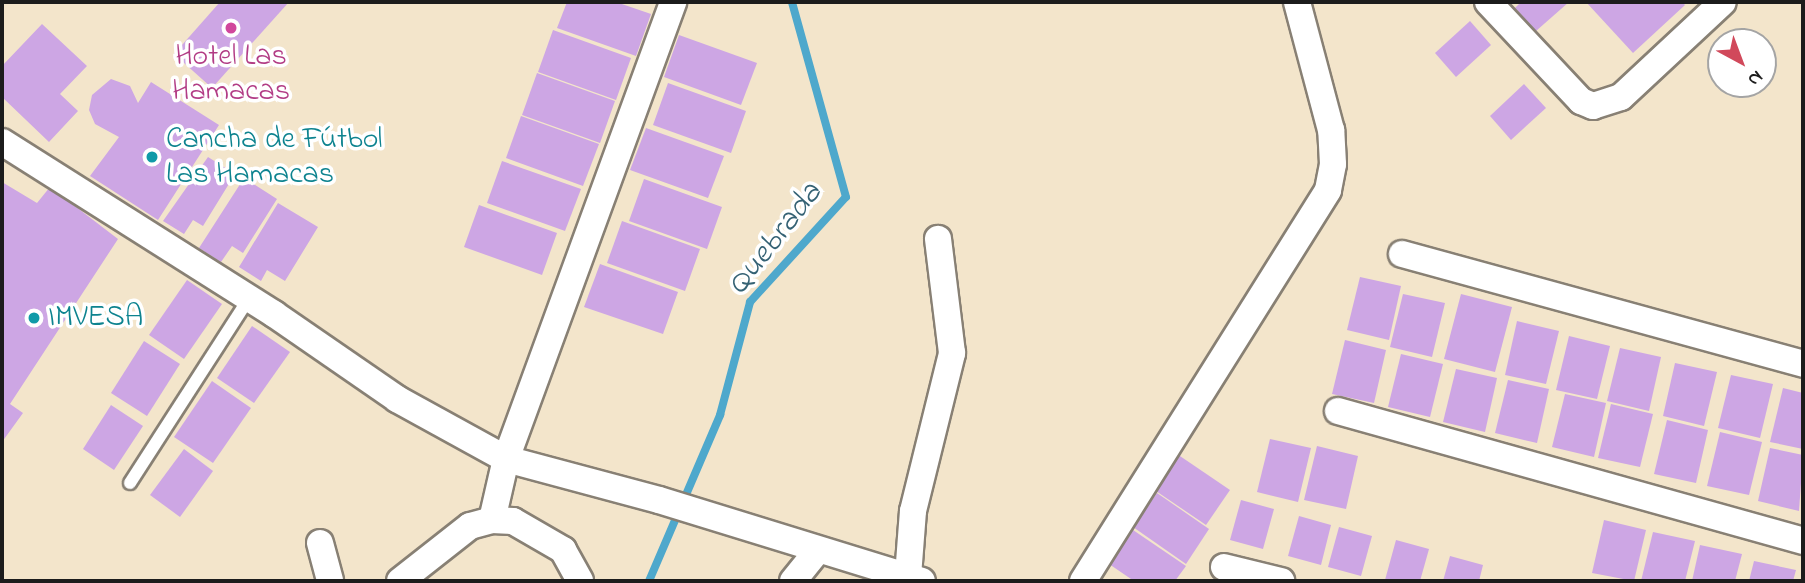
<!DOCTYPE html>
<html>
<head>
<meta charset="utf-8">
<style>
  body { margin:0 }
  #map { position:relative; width:1805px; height:583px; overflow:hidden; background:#f3e5cb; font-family:"Indie Flower",sans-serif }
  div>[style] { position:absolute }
  .stream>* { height:8px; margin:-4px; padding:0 4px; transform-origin:4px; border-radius:4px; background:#4ea8cc }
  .building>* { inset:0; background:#cda6e4 }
  .roads { filter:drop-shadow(2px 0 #888074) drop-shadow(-2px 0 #888074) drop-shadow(0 2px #888074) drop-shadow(0 -2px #888074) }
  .service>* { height:12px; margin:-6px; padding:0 6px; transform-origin:6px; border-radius:6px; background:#fff }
  .minor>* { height:26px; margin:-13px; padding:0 13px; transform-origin:13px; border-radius:13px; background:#fff }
  .dots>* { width:19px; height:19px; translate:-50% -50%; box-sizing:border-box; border:4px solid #fff; border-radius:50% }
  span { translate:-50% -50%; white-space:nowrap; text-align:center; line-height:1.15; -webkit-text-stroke:7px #fff; paint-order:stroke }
  .hotel-label { font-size:30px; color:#b23c85 }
  .culture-label { font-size:30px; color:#0d838f }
  .left { translate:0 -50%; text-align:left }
  .water-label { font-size:32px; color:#356274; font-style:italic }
  .frame { position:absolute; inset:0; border:4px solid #1c1c1c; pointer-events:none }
  .north { position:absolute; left:1707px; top:28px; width:70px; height:70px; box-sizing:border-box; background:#fff; border:2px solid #a4a4a4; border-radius:50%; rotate:139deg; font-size:19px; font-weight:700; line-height:28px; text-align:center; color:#1c1c1c }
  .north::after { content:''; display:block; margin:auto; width:24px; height:32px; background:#d1495b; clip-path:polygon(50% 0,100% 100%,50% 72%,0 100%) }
</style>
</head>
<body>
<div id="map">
  <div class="stream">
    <div style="left:649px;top:581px;width:181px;rotate:-66.8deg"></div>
    <div style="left:720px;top:415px;width:117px;rotate:-75.1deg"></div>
    <div style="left:750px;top:302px;width:142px;rotate:-47.6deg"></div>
    <div style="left:846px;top:197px;width:202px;rotate:-105.5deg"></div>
  </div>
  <div class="building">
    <div style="clip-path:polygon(220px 2px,289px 2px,212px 88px,174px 54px)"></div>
    <div style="clip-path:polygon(567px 2px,616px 2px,651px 14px,636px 56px,557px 28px)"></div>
    <div style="clip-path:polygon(1521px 2px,1569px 2px,1536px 31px,1515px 8px)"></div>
    <div style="clip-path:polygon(1586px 2px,1682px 2px,1685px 5px,1633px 53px)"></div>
    <div style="clip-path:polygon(1470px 21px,1491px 45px,1456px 77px,1435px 53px)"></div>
    <div style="clip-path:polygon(42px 24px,87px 66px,60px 94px,78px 111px,49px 142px,2px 97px,2px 66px)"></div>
    <div style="clip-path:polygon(553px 30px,631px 58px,616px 100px,538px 72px)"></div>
    <div style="clip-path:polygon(679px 35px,757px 63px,741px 105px,664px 77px)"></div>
    <div style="clip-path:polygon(537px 73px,615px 101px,600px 143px,522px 115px)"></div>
    <div style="clip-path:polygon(111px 79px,130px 86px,138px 103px,151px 82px,219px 125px,158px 220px,90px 176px,119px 137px,95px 124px,89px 110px,92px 95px)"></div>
    <div style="clip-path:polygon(668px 83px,746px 111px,731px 153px,653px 125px)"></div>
    <div style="clip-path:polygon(1524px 84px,1546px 108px,1511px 140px,1490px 116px)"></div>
    <div style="clip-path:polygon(521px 116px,599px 144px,583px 186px,506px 158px)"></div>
    <div style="clip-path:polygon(646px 128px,724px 156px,708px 198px,630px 170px)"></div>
    <div style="clip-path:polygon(208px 157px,235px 174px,203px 226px,193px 220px,184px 234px,163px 221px)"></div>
    <div style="clip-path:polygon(502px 161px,581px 189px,565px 231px,487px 203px)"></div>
    <div style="clip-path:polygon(244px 178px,277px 199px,243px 253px,232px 246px,221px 262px,199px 248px)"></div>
    <div style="clip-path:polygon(644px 179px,722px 207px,707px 249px,629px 221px)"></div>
    <div style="clip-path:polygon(2px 182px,37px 203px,50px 187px,118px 239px,10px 404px,23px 413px,2px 442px)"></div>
    <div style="clip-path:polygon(278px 203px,318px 227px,285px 281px,267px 270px,261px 281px,239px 267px)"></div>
    <div style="clip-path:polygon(479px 205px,557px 233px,542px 275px,464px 247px)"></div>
    <div style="clip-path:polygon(622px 221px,700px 249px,685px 291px,607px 263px)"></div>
    <div style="clip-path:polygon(600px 264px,678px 292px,663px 334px,584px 307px)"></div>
    <div style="clip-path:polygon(1360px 277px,1401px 286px,1389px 340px,1347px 330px)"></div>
    <div style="clip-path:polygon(187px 280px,222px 304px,184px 359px,149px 335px)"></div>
    <div style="clip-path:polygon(1403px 294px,1445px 303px,1432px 357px,1390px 347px)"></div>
    <div style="clip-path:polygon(1461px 294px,1512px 307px,1495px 372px,1444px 359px)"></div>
    <div style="clip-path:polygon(1517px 321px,1559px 331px,1546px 384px,1505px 375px)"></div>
    <div style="clip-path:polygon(252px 326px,290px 352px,254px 403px,217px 378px)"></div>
    <div style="clip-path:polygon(1569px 336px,1610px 346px,1597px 399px,1556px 390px)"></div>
    <div style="clip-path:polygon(1345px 340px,1386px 350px,1374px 403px,1332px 394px)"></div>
    <div style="clip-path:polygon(144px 341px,180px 364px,147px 416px,111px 393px)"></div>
    <div style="clip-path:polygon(1620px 348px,1661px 357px,1649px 411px,1607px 401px)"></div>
    <div style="clip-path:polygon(1401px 354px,1443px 364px,1430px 417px,1388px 407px)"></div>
    <div style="clip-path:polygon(1675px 363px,1717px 372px,1704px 426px,1663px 416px)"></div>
    <div style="clip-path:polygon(1456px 369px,1497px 378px,1485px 432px,1443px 422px)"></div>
    <div style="clip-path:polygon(1731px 375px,1773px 384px,1760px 438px,1718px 428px)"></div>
    <div style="clip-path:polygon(1508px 380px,1549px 389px,1537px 443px,1495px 433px)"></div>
    <div style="clip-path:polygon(212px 381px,251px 408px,213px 463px,174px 437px)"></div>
    <div style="clip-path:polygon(1783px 388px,1803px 393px,1803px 449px,1770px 442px)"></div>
    <div style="clip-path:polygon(1565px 394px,1606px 403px,1594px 457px,1552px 447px)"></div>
    <div style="clip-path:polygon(1611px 404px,1653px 414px,1640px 467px,1598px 458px)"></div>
    <div style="clip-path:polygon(111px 405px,143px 426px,114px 470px,83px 449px)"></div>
    <div style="clip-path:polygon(1667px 420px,1708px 430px,1696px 483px,1654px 474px)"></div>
    <div style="clip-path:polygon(1720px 432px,1762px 442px,1749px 495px,1707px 486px)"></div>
    <div style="clip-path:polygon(1270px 439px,1311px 448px,1298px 502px,1257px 492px)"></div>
    <div style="clip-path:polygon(1317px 446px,1358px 456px,1346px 509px,1304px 500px)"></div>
    <div style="clip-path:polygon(1770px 448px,1803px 455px,1799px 511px,1758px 501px)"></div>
    <div style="clip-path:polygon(184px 449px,213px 471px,180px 517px,150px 495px)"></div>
    <div style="clip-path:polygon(1177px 454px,1230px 490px,1206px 525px,1153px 489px)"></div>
    <div style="clip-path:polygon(1157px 493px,1209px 529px,1186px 564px,1133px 527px)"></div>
    <div style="clip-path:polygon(1241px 500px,1274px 509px,1263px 549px,1230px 540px)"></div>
    <div style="clip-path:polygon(1299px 516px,1331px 525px,1321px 565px,1288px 556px)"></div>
    <div style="clip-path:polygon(1604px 520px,1646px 530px,1634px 581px,1592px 573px)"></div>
    <div style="clip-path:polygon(1339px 527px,1372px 536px,1361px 576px,1328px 567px)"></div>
    <div style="clip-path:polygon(1133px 530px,1186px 566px,1175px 581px,1134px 581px,1109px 564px)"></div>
    <div style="clip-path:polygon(1653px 532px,1695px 541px,1685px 581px,1641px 581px)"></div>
    <div style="clip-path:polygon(1396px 540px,1429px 549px,1420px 581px,1385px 580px)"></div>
    <div style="clip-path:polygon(1700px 545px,1742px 554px,1735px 581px,1692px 581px)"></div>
    <div style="clip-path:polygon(1450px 556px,1483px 565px,1479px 581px,1443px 581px)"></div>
    <div style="clip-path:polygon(1754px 561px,1796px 570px,1793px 581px,1749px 581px)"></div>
  </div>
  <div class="roads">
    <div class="service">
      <div style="left:130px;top:483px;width:220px;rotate:-57.2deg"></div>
    </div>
    <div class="minor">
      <div style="left:1488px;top:2px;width:136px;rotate:46.8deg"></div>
      <div style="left:1581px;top:101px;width:13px;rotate:23deg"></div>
      <div style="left:1593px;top:106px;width:29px;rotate:-18deg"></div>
      <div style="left:1621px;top:97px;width:139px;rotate:-43deg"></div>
      <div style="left:2px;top:142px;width:322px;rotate:32.3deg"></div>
      <div style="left:274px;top:314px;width:150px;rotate:34.6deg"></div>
      <div style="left:397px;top:399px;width:124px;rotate:28.8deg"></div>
      <div style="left:506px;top:459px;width:158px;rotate:15deg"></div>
      <div style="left:659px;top:500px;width:275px;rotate:17.1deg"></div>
      <div style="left:1402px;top:254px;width:416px;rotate:15.3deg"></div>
      <div style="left:1338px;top:411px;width:483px;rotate:15.6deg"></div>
      <div style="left:492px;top:520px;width:63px;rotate:-77.1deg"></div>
      <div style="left:506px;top:459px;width:487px;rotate:-69.9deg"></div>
      <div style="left:320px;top:543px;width:39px;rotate:75deg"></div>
      <div style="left:1224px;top:567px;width:59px;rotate:13.8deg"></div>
      <div style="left:908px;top:576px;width:65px;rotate:-85.6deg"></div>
      <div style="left:913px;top:511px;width:163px;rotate:-76.1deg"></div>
      <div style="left:952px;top:353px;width:115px;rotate:-97deg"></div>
      <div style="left:400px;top:581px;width:89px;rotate:-38.2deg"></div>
      <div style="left:470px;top:526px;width:23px;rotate:-15deg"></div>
      <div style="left:492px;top:520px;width:21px;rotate:3deg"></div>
      <div style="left:513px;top:521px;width:58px;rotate:30.1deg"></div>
      <div style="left:563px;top:550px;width:35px;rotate:61deg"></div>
      <div style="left:793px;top:581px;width:40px;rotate:-51deg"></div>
      <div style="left:1083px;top:581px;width:461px;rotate:-57.9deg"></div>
      <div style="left:1328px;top:190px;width:26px;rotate:-79deg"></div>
      <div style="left:1333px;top:164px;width:34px;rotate:-93deg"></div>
      <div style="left:1331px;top:130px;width:132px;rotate:-104.9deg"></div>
    </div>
  </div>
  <div class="dots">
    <div style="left:231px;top:28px;background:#d1479c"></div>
    <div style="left:152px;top:157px;background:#0f9aa8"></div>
    <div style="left:34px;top:318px;background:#0f9aa8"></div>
  </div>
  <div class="hotel-label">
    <span style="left:231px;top:74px">Hotel Las<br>Hamacas</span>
  </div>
  <div class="culture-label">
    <span class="left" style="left:166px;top:157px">Cancha de Fútbol<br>Las Hamacas</span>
    <span class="left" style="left:48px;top:318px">IMVESA</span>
  </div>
  <div class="water-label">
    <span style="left:776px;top:240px;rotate:-52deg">Quebrada</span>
  </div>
  <div class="frame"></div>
  <div class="north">N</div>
</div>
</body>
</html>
